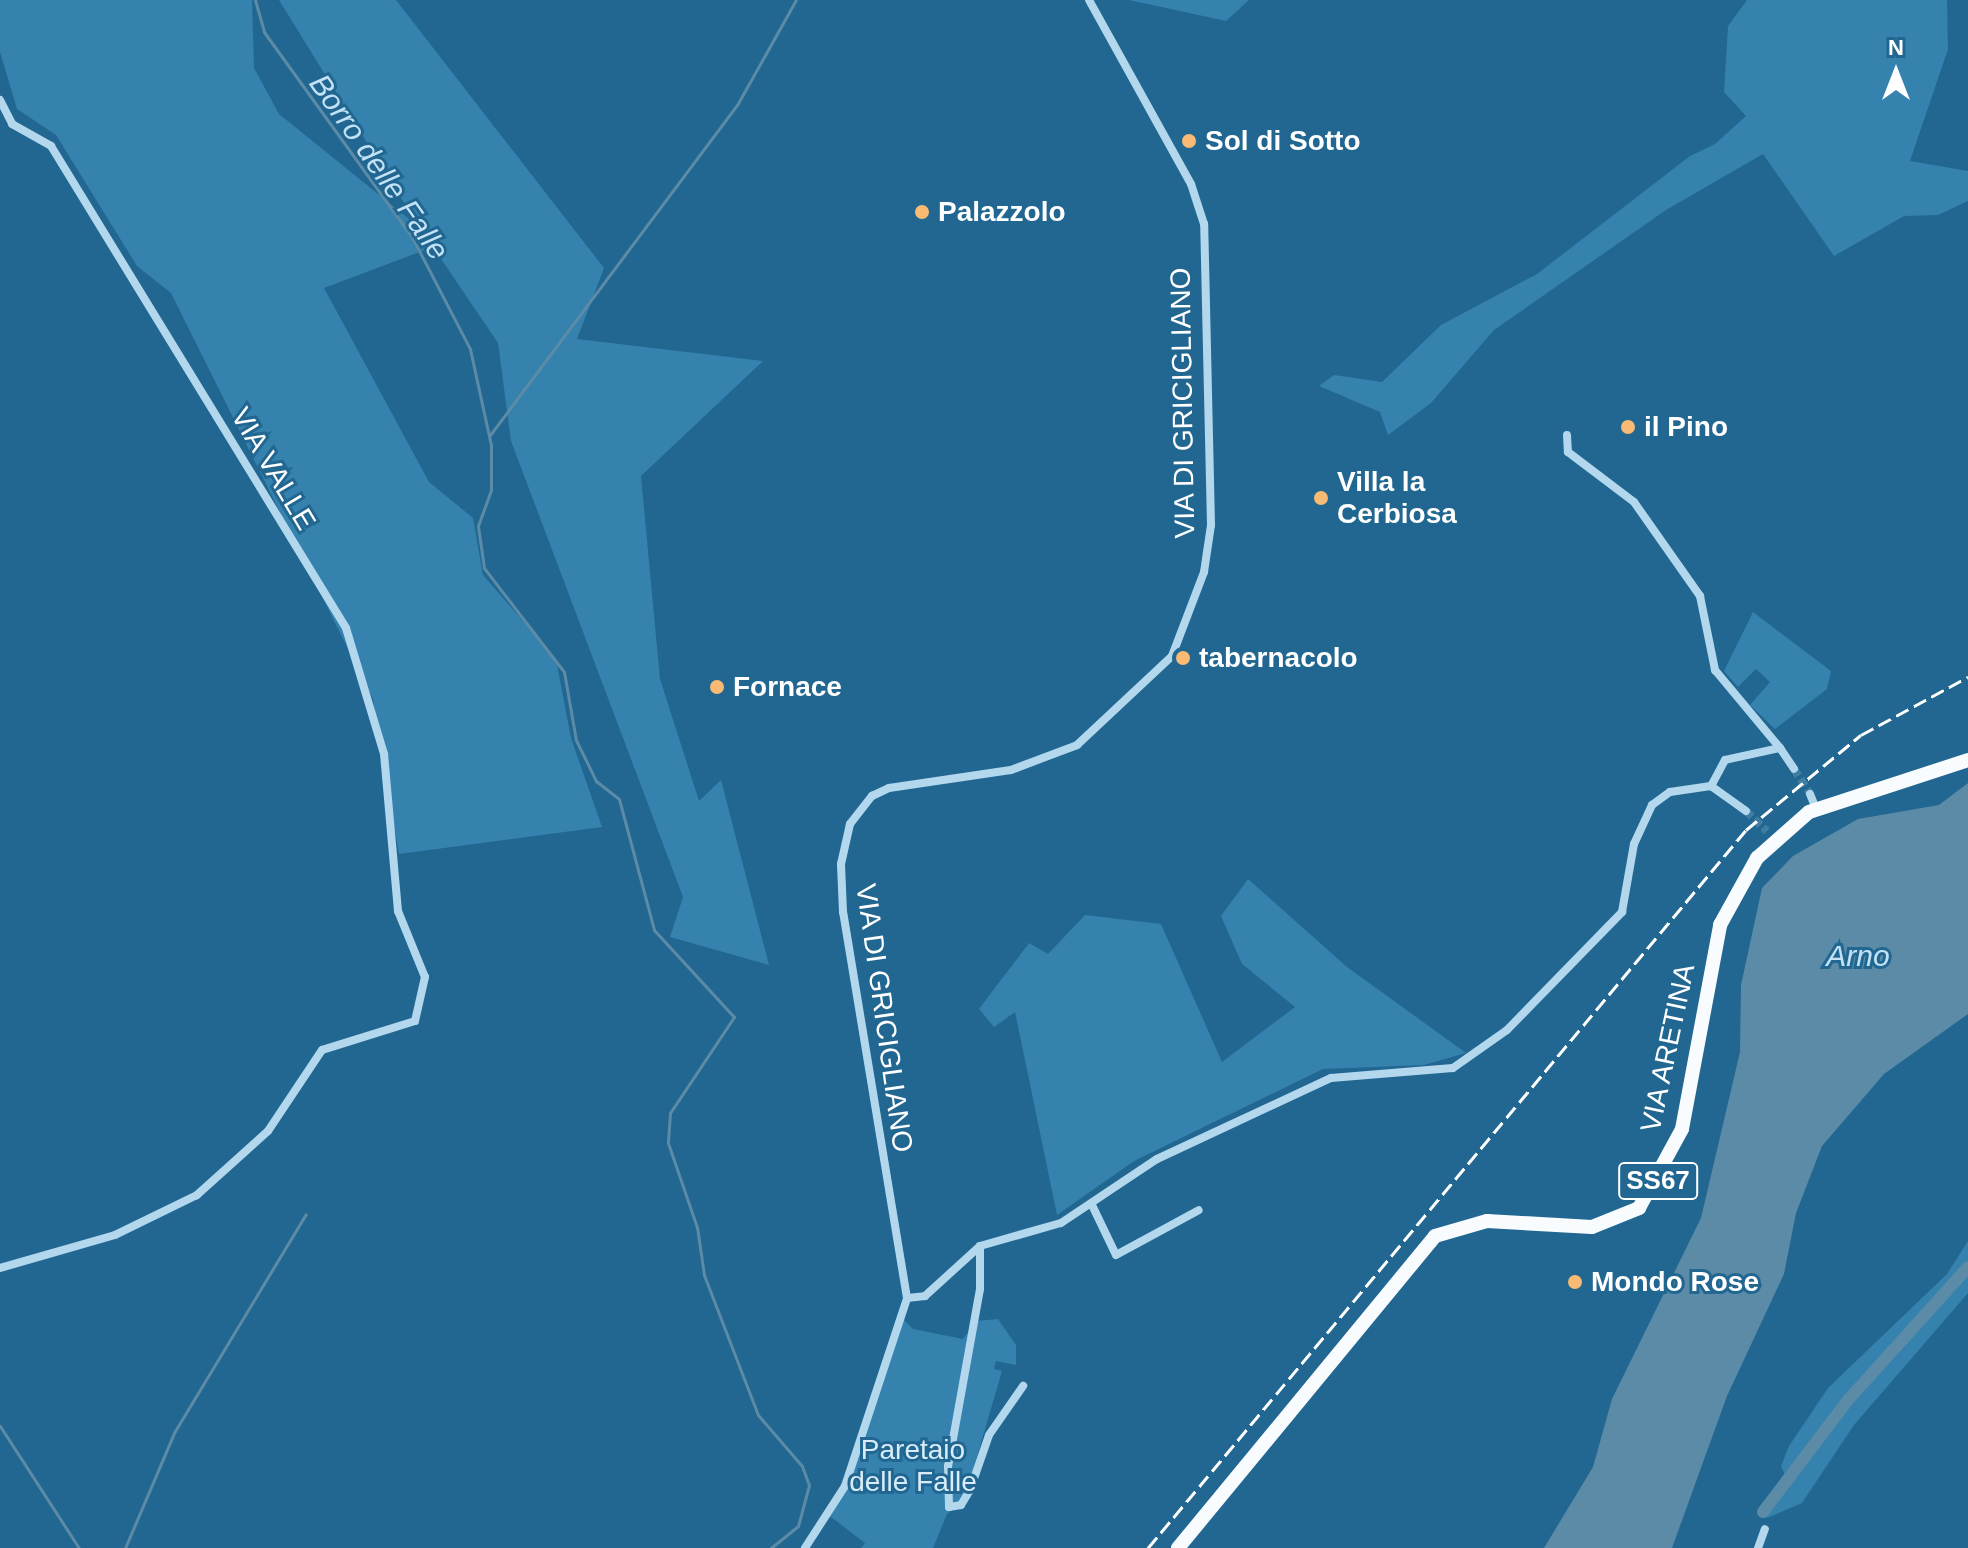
<!DOCTYPE html>
<html>
<head>
<meta charset="utf-8">
<style>
  body { margin:0 }
  #map { position:relative; width:1968px; height:1548px; overflow:hidden; background:#216791; font-family:Helvetica,sans-serif }
  div>[style] { position:absolute }
  .green>* { inset:0; background:#3582ae }
  .water>* { inset:0; background:#5c8ba7 }
  .stream>* { height:3px; margin:-1.5px; padding:0 1.5px; transform-origin:1.5px; border-radius:1.5px; background:#5c8ba7 }
  .canal>* { height:12px; margin:-6px; padding:0 6px; transform-origin:6px; border-radius:6px; background:#5c8ba7 }
  .minor-tunnel>* { height:8px; margin-top:-4px; transform-origin:0; background:repeating-linear-gradient(90deg,#427ea2 0 8px,transparent 0 12px) }
  .minor>* { height:8px; margin:-4px; padding:0 4px; transform-origin:4px; border-radius:4px; background:#b3d8ed }
  .primary>* { height:14px; margin:-7px; padding:0 7px; transform-origin:7px; border-radius:7px; background:#f9fcff }
  .rail>* { height:3px; margin-top:-1.5px; transform-origin:0; background:repeating-linear-gradient(90deg,#fff 0 14px,transparent 0 20px) }
  .dots>* { width:22px; height:22px; translate:-50% -50%; box-sizing:border-box; border:4px solid #216791; border-radius:50% }
  span { translate:-50% -50%; white-space:nowrap; text-align:center; line-height:1.15; -webkit-text-stroke:6px #216791; paint-order:stroke }
  .shield-label span { padding:2px 6px; background:#216791; border:2px solid; border-radius:6px; -webkit-text-stroke-width:0 }
  .shield-label { font-size:26px; color:#fff; font-weight:700 }
  .poi-label { font-size:28px; color:#fff; font-weight:700 }
  .left { translate:0 -50%; text-align:left }
  .street-label { font-size:28px; color:#fff }
  .park-label { font-size:28px; color:#d8edf9 }
  .water-label { font-size:30px; color:#c2e2f5; font-style:italic }
  .north { position:absolute; left:1856px; top:32px; width:80px; height:80px; -webkit-text-stroke:6px #216791; paint-order:stroke; rotate:0deg; font-size:22px; font-weight:700; line-height:32px; text-align:center; color:#fff }
  .north::after { content:''; display:block; margin:auto; width:28px; height:36px; background:#fff; clip-path:polygon(50% 0,100% 100%,50% 72%,0 100%) }
</style>
</head>
<body>
<div id="map">
  <div class="green">
    <div style="clip-path:polygon(0 0,252px 0,254px 68px,279px 114px,419px 227px,279px 0,396px 0,604px 268px,577px 339px,763px 361px,641px 476px,660px 679px,699px 801px,721px 780px,769px 965px,670px 937px,683px 897px,511px 441px,498px 343px,433px 247px,324px 288px,429px 482px,473px 518px,483px 575px,556px 659px,571px 738px,602px 827px,399px 854px,373px 699px,171px 293px,137px 266px,56px 135px,17px 109px,0 52px)"></div>
    <div style="clip-path:polygon(1129px 0,1249px 0,1226px 21px)"></div>
    <div style="clip-path:polygon(1747px 0,1947px 0,1948px 49px,1910px 161px,1968px 171px,1968px 201px,1938px 215px,1904px 216px,1834px 256px,1763px 154px,1666px 210px,1494px 330px,1431px 403px,1388px 435px,1380px 412px,1319px 386px,1334px 375px,1382px 382px,1441px 325px,1537px 274px,1690px 156px,1715px 144px,1746px 116px,1724px 92px,1728px 26px)"></div>
    <div style="clip-path:polygon(1753px 612px,1831px 671px,1827px 689px,1775px 729px,1750px 705px,1770px 682px,1756px 669px,1738px 687px,1724px 671px)"></div>
    <div style="clip-path:polygon(1248px 879px,1347px 967px,1466px 1053px,1424px 1065px,1323px 1069px,1134px 1161px,1057px 1215px,1015px 1012px,994px 1027px,979px 1009px,1029px 943px,1048px 954px,1085px 915px,1161px 924px,1222px 1062px,1295px 1007px,1242px 964px,1221px 916px)"></div>
    <div style="clip-path:polygon(1968px 1241px,1968px 1293px,1854px 1425px,1802px 1503px,1767px 1518px,1763px 1512px,1788px 1482px,1781px 1466px,1789px 1446px,1828px 1388px,1947px 1274px)"></div>
    <div style="clip-path:polygon(901px 1317px,913px 1329px,963px 1339px,976px 1321px,998px 1319px,1016px 1345px,1016px 1365px,996px 1361px,994px 1369px,1002px 1371px,964px 1501px,947px 1514px,933px 1548px,861px 1548px,865px 1543px,827px 1514px,845px 1486px)"></div>
  </div>
  <div class="water">
    <div style="clip-path:polygon(1968px 783px,1968px 1014px,1884px 1074px,1822px 1146px,1796px 1213px,1784px 1274px,1727px 1396px,1672px 1548px,1544px 1548px,1593px 1467px,1612px 1399px,1701px 1218px,1740px 1052px,1741px 985px,1762px 888px,1793px 856px,1858px 819px,1939px 805px)"></div>
  </div>
  <div class="stream">
    <div style="left:255px;top:0;width:33px;rotate:74deg"></div>
    <div style="left:264px;top:32px;width:253px;rotate:54.2deg"></div>
    <div style="left:412px;top:237px;width:126px;rotate:62.6deg"></div>
    <div style="left:470px;top:349px;width:98px;rotate:77.7deg"></div>
    <div style="left:491px;top:445px;width:45px;rotate:90deg"></div>
    <div style="left:491px;top:490px;width:38px;rotate:110deg"></div>
    <div style="left:478px;top:526px;width:42px;rotate:81.9deg"></div>
    <div style="left:484px;top:568px;width:131px;rotate:52.4deg"></div>
    <div style="left:564px;top:672px;width:69px;rotate:80deg"></div>
    <div style="left:576px;top:740px;width:46px;rotate:64deg"></div>
    <div style="left:596px;top:781px;width:29px;rotate:38deg"></div>
    <div style="left:619px;top:799px;width:136px;rotate:75deg"></div>
    <div style="left:654px;top:930px;width:118px;rotate:47.4deg"></div>
    <div style="left:734px;top:1017px;width:115px;rotate:123.7deg"></div>
    <div style="left:670px;top:1113px;width:30px;rotate:94deg"></div>
    <div style="left:668px;top:1143px;width:89px;rotate:71deg"></div>
    <div style="left:697px;top:1227px;width:49px;rotate:81.7deg"></div>
    <div style="left:704px;top:1275px;width:150px;rotate:68.9deg"></div>
    <div style="left:758px;top:1415px;width:67px;rotate:49.2deg"></div>
    <div style="left:802px;top:1466px;width:20px;rotate:70deg"></div>
    <div style="left:809px;top:1485px;width:42px;rotate:105deg"></div>
    <div style="left:798px;top:1526px;width:35px;rotate:141deg"></div>
    <div style="left:490px;top:435px;width:412px;rotate:-53.2deg"></div>
    <div style="left:737px;top:105px;width:120px;rotate:-60.7deg"></div>
    <div style="left:0;top:1426px;width:145px;rotate:57.1deg"></div>
    <div style="left:125px;top:1548px;width:127px;rotate:-66.9deg"></div>
    <div style="left:175px;top:1431px;width:253px;rotate:-58.9deg"></div>
  </div>
  <div class="canal">
    <div style="left:1763px;top:1512px;width:141px;rotate:-52.8deg"></div>
    <div style="left:1848px;top:1400px;width:179px;rotate:-47.9deg"></div>
  </div>
  <div class="minor-tunnel">
    <div style="left:1794px;top:769px;width:30px;rotate:57deg"></div>
    <div style="left:1746px;top:811px;width:29px;rotate:44deg"></div>
  </div>
  <div class="minor">
    <div style="left:0;top:100px;width:27px;rotate:63deg"></div>
    <div style="left:12px;top:124px;width:45px;rotate:29.4deg"></div>
    <div style="left:51px;top:146px;width:565px;rotate:58.53deg"></div>
    <div style="left:346px;top:628px;width:132px;rotate:73.2deg"></div>
    <div style="left:384px;top:754px;width:158px;rotate:84.9deg"></div>
    <div style="left:398px;top:911px;width:71px;rotate:67.8deg"></div>
    <div style="left:425px;top:977px;width:45px;rotate:102.8deg"></div>
    <div style="left:415px;top:1021px;width:97px;rotate:162.7deg"></div>
    <div style="left:322px;top:1050px;width:97px;rotate:123.7deg"></div>
    <div style="left:268px;top:1131px;width:96px;rotate:138deg"></div>
    <div style="left:197px;top:1195px;width:91px;rotate:154deg"></div>
    <div style="left:115px;top:1235px;width:120px;rotate:164deg"></div>
    <div style="left:1567px;top:435px;width:17px;rotate:87deg"></div>
    <div style="left:1568px;top:452px;width:83px;rotate:37.1deg"></div>
    <div style="left:1634px;top:502px;width:115px;rotate:54.9deg"></div>
    <div style="left:1700px;top:596px;width:76px;rotate:78.5deg"></div>
    <div style="left:1715px;top:670px;width:102px;rotate:50.2deg"></div>
    <div style="left:1780px;top:748px;width:56px;rotate:167.7deg"></div>
    <div style="left:1725px;top:760px;width:30px;rotate:118deg"></div>
    <div style="left:1780px;top:748px;width:25px;rotate:56deg"></div>
    <div style="left:1810px;top:794px;width:16px;rotate:68deg"></div>
    <div style="left:1092px;top:1205px;width:55px;rotate:64.4deg"></div>
    <div style="left:1116px;top:1255px;width:94px;rotate:-28.5deg"></div>
    <div style="left:980px;top:1246px;width:43px;rotate:90deg"></div>
    <div style="left:980px;top:1289px;width:180px;rotate:100.2deg"></div>
    <div style="left:948px;top:1466px;width:41px;rotate:88.6deg"></div>
    <div style="left:949px;top:1507px;width:12px;rotate:-9deg"></div>
    <div style="left:961px;top:1505px;width:17px;rotate:-59deg"></div>
    <div style="left:970px;top:1490px;width:58px;rotate:-70.9deg"></div>
    <div style="left:989px;top:1435px;width:60px;rotate:-55.2deg"></div>
    <div style="left:907px;top:1298px;width:18px;rotate:-6deg"></div>
    <div style="left:925px;top:1296px;width:74px;rotate:-42.3deg"></div>
    <div style="left:980px;top:1246px;width:84px;rotate:-15.9deg"></div>
    <div style="left:1061px;top:1223px;width:115px;rotate:-33.7deg"></div>
    <div style="left:1157px;top:1159px;width:192px;rotate:-25deg"></div>
    <div style="left:1331px;top:1078px;width:122px;rotate:-4.7deg"></div>
    <div style="left:1453px;top:1068px;width:66px;rotate:-35.1deg"></div>
    <div style="left:1507px;top:1030px;width:165px;rotate:-45.7deg"></div>
    <div style="left:1622px;top:912px;width:69px;rotate:-80deg"></div>
    <div style="left:1634px;top:844px;width:43px;rotate:-65.2deg"></div>
    <div style="left:1652px;top:805px;width:22px;rotate:-36deg"></div>
    <div style="left:1670px;top:792px;width:41px;rotate:-8.3deg"></div>
    <div style="left:1711px;top:786px;width:43px;rotate:35.5deg"></div>
    <div style="left:805px;top:1548px;width:74px;rotate:-57.2deg"></div>
    <div style="left:845px;top:1486px;width:198px;rotate:-71.7deg"></div>
    <div style="left:907px;top:1298px;width:391px;rotate:-99.4deg"></div>
    <div style="left:843px;top:912px;width:48px;rotate:-92.4deg"></div>
    <div style="left:841px;top:864px;width:41px;rotate:-77.3deg"></div>
    <div style="left:850px;top:824px;width:36px;rotate:-52deg"></div>
    <div style="left:872px;top:796px;width:19px;rotate:-25deg"></div>
    <div style="left:889px;top:788px;width:123px;rotate:-8.4deg"></div>
    <div style="left:1011px;top:770px;width:71px;rotate:-20.7deg"></div>
    <div style="left:1077px;top:745px;width:130px;rotate:-43.1deg"></div>
    <div style="left:1172px;top:656px;width:90px;rotate:-69.1deg"></div>
    <div style="left:1204px;top:572px;width:48px;rotate:-81.5deg"></div>
    <div style="left:1211px;top:525px;width:301px;rotate:-91.3deg"></div>
    <div style="left:1204px;top:224px;width:42px;rotate:-108deg"></div>
    <div style="left:1191px;top:184px;width:210px;rotate:-119deg"></div>
    <div style="left:1758px;top:1548px;width:20px;rotate:-70deg"></div>
  </div>
  <div class="primary">
    <div style="left:1178px;top:1548px;width:404px;rotate:-50.5deg"></div>
    <div style="left:1435px;top:1236px;width:54px;rotate:-16.1deg"></div>
    <div style="left:1487px;top:1221px;width:105px;rotate:3.3deg"></div>
    <div style="left:1592px;top:1227px;width:51px;rotate:-22deg"></div>
    <div style="left:1639px;top:1208px;width:90px;rotate:-61.4deg"></div>
    <div style="left:1682px;top:1129px;width:208px;rotate:-79.4deg"></div>
    <div style="left:1720px;top:925px;width:77px;rotate:-61.1deg"></div>
    <div style="left:1757px;top:858px;width:69px;rotate:-41.5deg"></div>
    <div style="left:1809px;top:812px;width:167px;rotate:-18.1deg"></div>
  </div>
  <div class="rail">
    <div style="left:1148px;top:1548px;width:934px;rotate:-50.21deg"></div>
    <div style="left:1746px;top:830px;width:149px;rotate:-39.6deg"></div>
    <div style="left:1861px;top:735px;width:122px;rotate:-28.5deg"></div>
  </div>
  <div class="dots">
    <div style="left:1189px;top:141px;background:#f9ba74"></div>
    <div style="left:922px;top:212px;background:#f9ba74"></div>
    <div style="left:1628px;top:427px;background:#f9ba74"></div>
    <div style="left:1321px;top:498px;background:#f9ba74"></div>
    <div style="left:1183px;top:658px;background:#f9ba74"></div>
    <div style="left:717px;top:687px;background:#f9ba74"></div>
    <div style="left:1575px;top:1282px;background:#f9ba74"></div>
  </div>
  <div class="shield-label">
    <span style="left:1658px;top:1181px">SS67</span>
  </div>
  <div class="poi-label">
    <span class="left" style="left:1205px;top:141px">Sol di Sotto</span>
    <span class="left" style="left:938px;top:212px">Palazzolo</span>
    <span class="left" style="left:1644px;top:427px">il Pino</span>
    <span class="left" style="left:1337px;top:498px">Villa la<br>Cerbiosa</span>
    <span class="left" style="left:1199px;top:658px">tabernacolo</span>
    <span class="left" style="left:733px;top:687px">Fornace</span>
    <span class="left" style="left:1591px;top:1282px">Mondo Rose</span>
  </div>
  <div class="street-label">
    <span style="left:1183px;top:403px;rotate:-91deg">VIA DI GRICIGLIANO</span>
    <span style="left:273px;top:469px;rotate:59deg">VIA VALLE</span>
    <span style="left:884px;top:1018px;rotate:82deg">VIA DI GRICIGLIANO</span>
    <span style="left:1668px;top:1048px;rotate:-78deg">VIA ARETINA</span>
  </div>
  <div class="park-label">
    <span style="left:913px;top:1466px">Paretaio<br>delle Falle</span>
  </div>
  <div class="water-label">
    <span style="left:379px;top:167px;rotate:55deg">Borro delle Falle</span>
    <span style="left:1858px;top:956px">Arno</span>
  </div>
  <div class="north">N</div>
</div>
</body>
</html>
